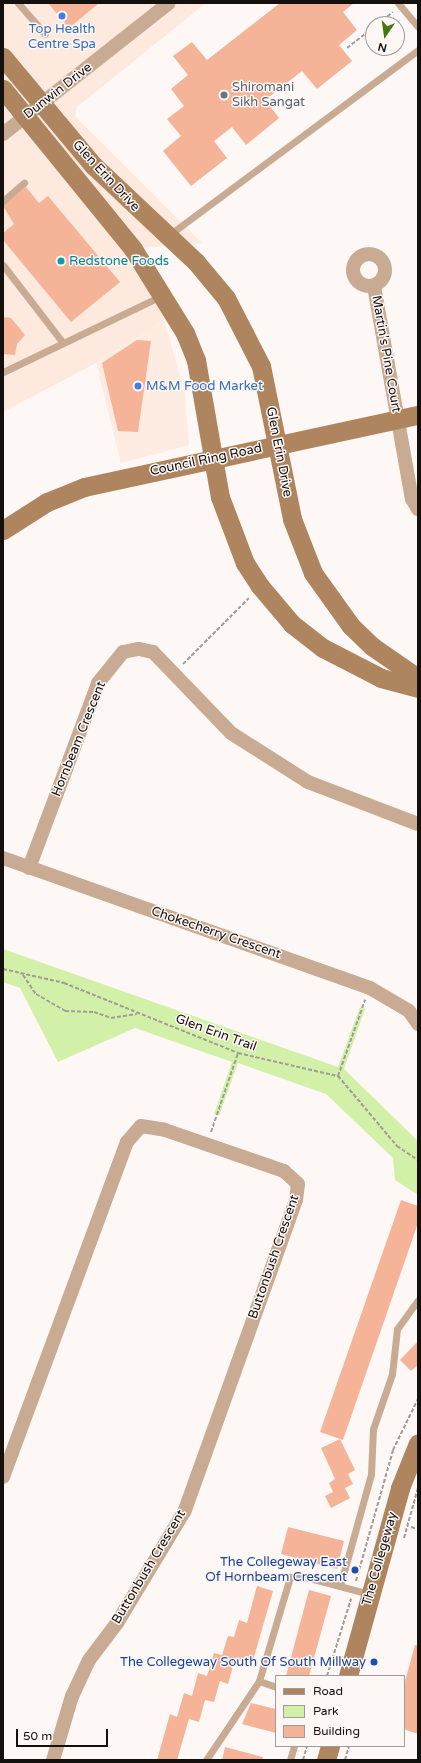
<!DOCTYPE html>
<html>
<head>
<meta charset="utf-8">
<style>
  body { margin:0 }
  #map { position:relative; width:421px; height:1763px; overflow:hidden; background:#fdf8f5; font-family:"Varela Round",sans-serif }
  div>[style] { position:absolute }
  .commercial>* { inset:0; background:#feebe2 }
  .built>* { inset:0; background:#fee9de }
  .green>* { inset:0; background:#d3f0a8 }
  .building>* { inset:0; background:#f5b498 }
  .path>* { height:2px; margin-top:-1px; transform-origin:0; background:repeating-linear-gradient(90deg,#a09c99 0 4px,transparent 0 6px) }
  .lane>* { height:7px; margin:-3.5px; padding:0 3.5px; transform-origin:3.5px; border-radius:3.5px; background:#c8ab92 }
  .street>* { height:14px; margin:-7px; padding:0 7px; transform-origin:7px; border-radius:7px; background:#c8ab92 }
  .street>.ring { margin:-7px; padding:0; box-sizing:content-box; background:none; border:14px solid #c8ab92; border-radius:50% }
  .secondary>* { height:19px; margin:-9.5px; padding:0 9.5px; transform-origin:9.5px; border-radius:9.5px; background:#ae855f }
  .dots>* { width:11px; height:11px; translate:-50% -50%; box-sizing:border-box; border:2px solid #fdf8f5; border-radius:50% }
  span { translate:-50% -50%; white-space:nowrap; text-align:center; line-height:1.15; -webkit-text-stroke:3px #fdf8f5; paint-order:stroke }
  .shop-label { font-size:13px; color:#366cbe }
  .left { translate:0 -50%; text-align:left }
  .worship-label { font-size:13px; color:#5b616d }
  .street-label { font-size:13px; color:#14100e }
  .culture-label { font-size:13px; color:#0d838f }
  .transit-label { font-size:13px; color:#164399 }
  .right { translate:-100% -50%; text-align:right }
  .frame { position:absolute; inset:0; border:4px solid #14100e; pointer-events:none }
  .legend { position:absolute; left:275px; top:1675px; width:130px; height:72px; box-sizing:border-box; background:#fdf8f5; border:1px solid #a09b99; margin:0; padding:5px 7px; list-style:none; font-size:12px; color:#14100e }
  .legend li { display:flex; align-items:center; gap:8px; height:20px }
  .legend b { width:20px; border:1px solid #a09b99 }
  .north { position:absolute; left:365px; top:16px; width:40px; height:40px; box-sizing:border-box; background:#fdf8f5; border:1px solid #a09b99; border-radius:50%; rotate:193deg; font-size:11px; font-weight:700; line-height:16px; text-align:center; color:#14100e }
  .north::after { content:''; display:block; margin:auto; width:14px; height:18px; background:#427a0f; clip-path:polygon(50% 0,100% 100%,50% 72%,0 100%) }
  .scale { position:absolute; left:16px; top:1729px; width:92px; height:18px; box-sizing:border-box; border:2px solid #14100e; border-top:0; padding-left:5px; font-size:12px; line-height:14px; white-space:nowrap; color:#14100e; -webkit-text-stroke:3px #fdf8f5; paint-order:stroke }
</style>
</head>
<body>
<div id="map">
  <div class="commercial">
    <div style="clip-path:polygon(164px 319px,185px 394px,189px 445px,121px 463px,96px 363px)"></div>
  </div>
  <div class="built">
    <div style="clip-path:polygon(3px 3px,206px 3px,77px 107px,75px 116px,202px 243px,133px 249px,164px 319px,96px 363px,3px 412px)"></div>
  </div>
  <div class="green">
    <div style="clip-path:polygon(3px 949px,338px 1067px,360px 1007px,365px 1009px,344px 1069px,418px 1141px,418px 1195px,395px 1180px,393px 1158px,326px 1094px,238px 1063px,219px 1116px,214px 1114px,232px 1062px,135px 1028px,58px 1062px,20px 988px,3px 982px)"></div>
  </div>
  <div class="building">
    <div style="clip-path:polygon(48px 3px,99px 3px,69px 28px)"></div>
    <div style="clip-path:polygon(280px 3px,354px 3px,343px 12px,357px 30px,339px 45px,352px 61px,317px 89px,302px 71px,265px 100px,279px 118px,246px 145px,232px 127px,214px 141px,227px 158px,191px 186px,163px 151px,181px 136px,167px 119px,184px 106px,171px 89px,188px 75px,173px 56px,192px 42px,207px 60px)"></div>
    <div style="clip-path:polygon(26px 187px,39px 203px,48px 196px,120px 282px,71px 322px,3px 240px,3px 233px,14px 224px,3px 206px)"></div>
    <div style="clip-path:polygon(3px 317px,11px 318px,25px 335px,17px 344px,15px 355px,3px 354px)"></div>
    <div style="clip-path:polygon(137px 340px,151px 341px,138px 432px,118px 431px,102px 363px)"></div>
    <div style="clip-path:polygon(401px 1200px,418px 1206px,418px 1223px,343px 1440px,320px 1432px)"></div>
    <div style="clip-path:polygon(418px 1341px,418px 1365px,411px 1371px,400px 1360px)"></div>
    <div style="clip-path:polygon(340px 1439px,355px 1470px,348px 1474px,353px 1484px,345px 1488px,350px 1498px,331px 1508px,325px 1496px,333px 1492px,329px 1483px,335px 1479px,321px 1448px)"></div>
    <div style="clip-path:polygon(288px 1527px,344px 1541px,337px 1569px,281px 1554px)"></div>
    <div style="clip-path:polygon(257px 1586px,273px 1591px,252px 1664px,235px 1659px,228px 1684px,220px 1681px,214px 1702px,205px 1700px,199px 1722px,189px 1719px,177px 1760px,157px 1760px,170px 1714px,177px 1717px,184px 1693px,192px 1696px,198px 1673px,207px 1676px,214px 1653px,222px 1655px,228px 1636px,234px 1637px,239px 1620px,247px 1623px)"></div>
    <div style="clip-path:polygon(309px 1590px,331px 1596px,309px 1676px,286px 1676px)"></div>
    <div style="clip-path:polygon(415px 1645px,418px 1646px,418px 1734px,406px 1730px,404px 1725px,404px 1685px)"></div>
    <div style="clip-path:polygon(251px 1703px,276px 1709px,276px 1733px,242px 1724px)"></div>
    <div style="clip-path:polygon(225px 1747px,263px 1757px,262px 1760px,222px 1760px)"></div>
  </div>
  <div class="path">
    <div style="left:378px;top:24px;width:19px;rotate:-39deg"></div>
    <div style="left:347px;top:48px;width:33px;rotate:-38deg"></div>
    <div style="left:183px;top:664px;width:93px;rotate:-45deg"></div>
    <div style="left:3px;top:969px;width:63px;rotate:12.9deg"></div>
    <div style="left:64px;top:983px;width:188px;rotate:21.9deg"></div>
    <div style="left:238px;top:1053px;width:103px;rotate:13deg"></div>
    <div style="left:338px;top:1076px;width:92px;rotate:49.9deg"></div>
    <div style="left:397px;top:1146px;width:25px;rotate:34deg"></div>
    <div style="left:23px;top:975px;width:23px;rotate:56deg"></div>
    <div style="left:36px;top:994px;width:34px;rotate:30deg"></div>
    <div style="left:65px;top:1011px;width:29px;rotate:2deg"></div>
    <div style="left:94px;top:1012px;width:18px;rotate:19deg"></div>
    <div style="left:111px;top:1018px;width:26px;rotate:-9deg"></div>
    <div style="left:338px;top:1076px;width:81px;rotate:-70.4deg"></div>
    <div style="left:211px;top:1132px;width:83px;rotate:-71.1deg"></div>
    <div style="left:411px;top:1527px;width:7px;rotate:16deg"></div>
    <div style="left:404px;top:1538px;width:52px;rotate:-74.4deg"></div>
    <div style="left:356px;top:1581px;width:136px;rotate:-74.2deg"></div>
    <div style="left:393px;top:1450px;width:57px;rotate:-63.9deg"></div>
    <div style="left:327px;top:1676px;width:81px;rotate:-72.7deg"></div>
    <div style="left:303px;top:1760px;width:15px;rotate:-74deg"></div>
    <div style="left:345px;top:1760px;width:15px;rotate:-74deg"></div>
  </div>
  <div class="lane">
    <div style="left:18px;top:3px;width:41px;rotate:48.9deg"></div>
    <div style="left:398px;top:3px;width:31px;rotate:50deg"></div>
    <div style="left:3px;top:201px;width:28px;rotate:-41deg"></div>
    <div style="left:169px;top:235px;width:310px;rotate:-36.6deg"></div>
    <div style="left:3px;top:265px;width:98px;rotate:52.4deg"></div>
    <div style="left:3px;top:372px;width:175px;rotate:-25.7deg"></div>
    <div style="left:340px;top:1586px;width:116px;rotate:-74.5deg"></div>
    <div style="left:371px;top:1474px;width:45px;rotate:-87.5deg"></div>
    <div style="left:373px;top:1429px;width:58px;rotate:-70.9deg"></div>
    <div style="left:392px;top:1374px;width:45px;rotate:-83.7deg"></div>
    <div style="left:397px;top:1329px;width:36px;rotate:-54deg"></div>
    <div style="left:259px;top:1681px;width:18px;rotate:19deg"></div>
    <div style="left:206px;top:1760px;width:95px;rotate:-56.1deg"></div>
    <div style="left:259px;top:1681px;width:109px;rotate:-73.4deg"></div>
    <div style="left:290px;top:1577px;width:16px"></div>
    <div style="left:306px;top:1577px;width:65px;rotate:15.1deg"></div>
    <div style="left:290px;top:1760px;width:15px;rotate:-74deg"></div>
  </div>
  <div class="street">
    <div style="left:3px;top:134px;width:211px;rotate:-38.3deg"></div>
    <div class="ring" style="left:353px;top:254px;width:18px;height:18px"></div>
    <div style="left:374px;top:286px;width:216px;rotate:79.9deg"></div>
    <div style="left:412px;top:499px;width:12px;rotate:59deg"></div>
    <div style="left:3px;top:858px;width:389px;rotate:19.5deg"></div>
    <div style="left:370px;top:988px;width:45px;rotate:30.5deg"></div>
    <div style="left:409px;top:1011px;width:16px;rotate:55deg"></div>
    <div style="left:29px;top:868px;width:197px;rotate:-69.5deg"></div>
    <div style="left:98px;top:683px;width:40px;rotate:-51deg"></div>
    <div style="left:123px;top:652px;width:16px;rotate:-11deg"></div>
    <div style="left:139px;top:649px;width:14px;rotate:12deg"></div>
    <div style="left:153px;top:652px;width:112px;rotate:46.1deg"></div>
    <div style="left:231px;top:733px;width:91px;rotate:32.5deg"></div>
    <div style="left:308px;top:782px;width:118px;rotate:20.9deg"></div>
    <div style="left:3px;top:1477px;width:357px;rotate:-69.7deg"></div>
    <div style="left:127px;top:1142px;width:21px;rotate:-49deg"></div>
    <div style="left:141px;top:1126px;width:24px;rotate:9deg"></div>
    <div style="left:165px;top:1130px;width:126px;rotate:19deg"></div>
    <div style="left:284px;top:1171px;width:19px;rotate:43deg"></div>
    <div style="left:298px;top:1184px;width:16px;rotate:97deg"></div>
    <div style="left:296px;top:1200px;width:331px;rotate:109.7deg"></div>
    <div style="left:184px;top:1512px;width:130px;rotate:121.1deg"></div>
    <div style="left:117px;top:1623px;width:46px;rotate:127.1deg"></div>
    <div style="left:89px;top:1660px;width:40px;rotate:115deg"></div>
    <div style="left:72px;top:1696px;width:67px;rotate:106.5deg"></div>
  </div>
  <div class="secondary">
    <div style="left:3px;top:57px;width:141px;rotate:50.2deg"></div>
    <div style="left:93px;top:165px;width:141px;rotate:43.3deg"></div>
    <div style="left:196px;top:262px;width:47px;rotate:50.2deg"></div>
    <div style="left:226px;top:298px;width:76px;rotate:62.8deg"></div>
    <div style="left:261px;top:366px;width:156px;rotate:78.5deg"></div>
    <div style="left:292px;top:519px;width:58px;rotate:68.7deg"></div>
    <div style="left:313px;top:573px;width:65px;rotate:54.4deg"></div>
    <div style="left:351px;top:626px;width:30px;rotate:44deg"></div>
    <div style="left:373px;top:647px;width:55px;rotate:34.6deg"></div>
    <div style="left:3px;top:89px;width:206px;rotate:50.9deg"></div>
    <div style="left:133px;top:249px;width:99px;rotate:58.2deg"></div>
    <div style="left:185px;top:333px;width:29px;rotate:68deg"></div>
    <div style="left:196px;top:360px;width:139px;rotate:80.1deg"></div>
    <div style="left:220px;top:497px;width:71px;rotate:69.3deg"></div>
    <div style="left:245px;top:563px;width:27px;rotate:57deg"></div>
    <div style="left:260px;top:586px;width:50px;rotate:49.9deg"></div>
    <div style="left:292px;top:624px;width:39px;rotate:38deg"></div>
    <div style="left:323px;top:648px;width:65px;rotate:27.3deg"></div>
    <div style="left:381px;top:678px;width:38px;rotate:15deg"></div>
    <div style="left:3px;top:530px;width:52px;rotate:-32.5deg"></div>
    <div style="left:47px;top:502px;width:40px;rotate:-22deg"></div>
    <div style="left:84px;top:487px;width:342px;rotate:-12.2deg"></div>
    <div style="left:348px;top:1676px;width:195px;rotate:-74.5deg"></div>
    <div style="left:400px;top:1488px;width:48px;rotate:-68.2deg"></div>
    <div style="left:326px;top:1760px;width:15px;rotate:-74deg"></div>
  </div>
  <div class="dots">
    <div style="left:62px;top:16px;background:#3f7fe0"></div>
    <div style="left:224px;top:95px;background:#6b7280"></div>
    <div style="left:61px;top:261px;background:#0f9aa8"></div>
    <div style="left:138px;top:386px;background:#3f7fe0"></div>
    <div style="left:355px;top:1570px;background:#1a4fb4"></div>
    <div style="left:374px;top:1662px;background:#1a4fb4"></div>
  </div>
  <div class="shop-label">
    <span style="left:62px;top:37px">Top Health<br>Centre Spa</span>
    <span class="left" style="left:146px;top:386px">M&amp;M Food Market</span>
  </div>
  <div class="worship-label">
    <span class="left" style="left:232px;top:95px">Shiromani<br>Sikh Sangat</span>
  </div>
  <div class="street-label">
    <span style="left:58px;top:91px;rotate:-38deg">Dunwin Drive</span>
    <span style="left:106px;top:176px;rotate:47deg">Glen Erin Drive</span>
    <span style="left:386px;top:354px;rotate:80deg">Martin's Pine Court</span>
    <span style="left:279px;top:452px;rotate:79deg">Glen Erin Drive</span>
    <span style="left:206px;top:460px;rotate:-12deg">Council Ring Road</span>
    <span style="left:79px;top:739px;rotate:-68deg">Hornbeam Crescent</span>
    <span style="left:216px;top:933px;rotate:19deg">Chokecherry Crescent</span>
    <span style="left:216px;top:1033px;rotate:20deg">Glen Erin Trail</span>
    <span style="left:274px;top:1257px;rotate:-71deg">Buttonbush Crescent</span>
    <span style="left:380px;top:1559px;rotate:-74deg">The Collegeway</span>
    <span style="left:149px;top:1567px;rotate:-59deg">Buttonbush Crescent</span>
  </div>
  <div class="culture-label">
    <span class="left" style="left:69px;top:261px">Redstone Foods</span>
  </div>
  <div class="transit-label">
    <span class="right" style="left:347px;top:1570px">The Collegeway East<br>Of Hornbeam Crescent</span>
    <span class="right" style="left:366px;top:1662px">The Collegeway South Of South Millway</span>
  </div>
  <div class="frame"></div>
  <ul class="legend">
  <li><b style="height:5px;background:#ae855f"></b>Road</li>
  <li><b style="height:11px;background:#d3f0a8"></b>Park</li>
  <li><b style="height:11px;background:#f5b498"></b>Building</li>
  </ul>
  <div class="north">N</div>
  <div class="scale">50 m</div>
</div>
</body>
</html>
